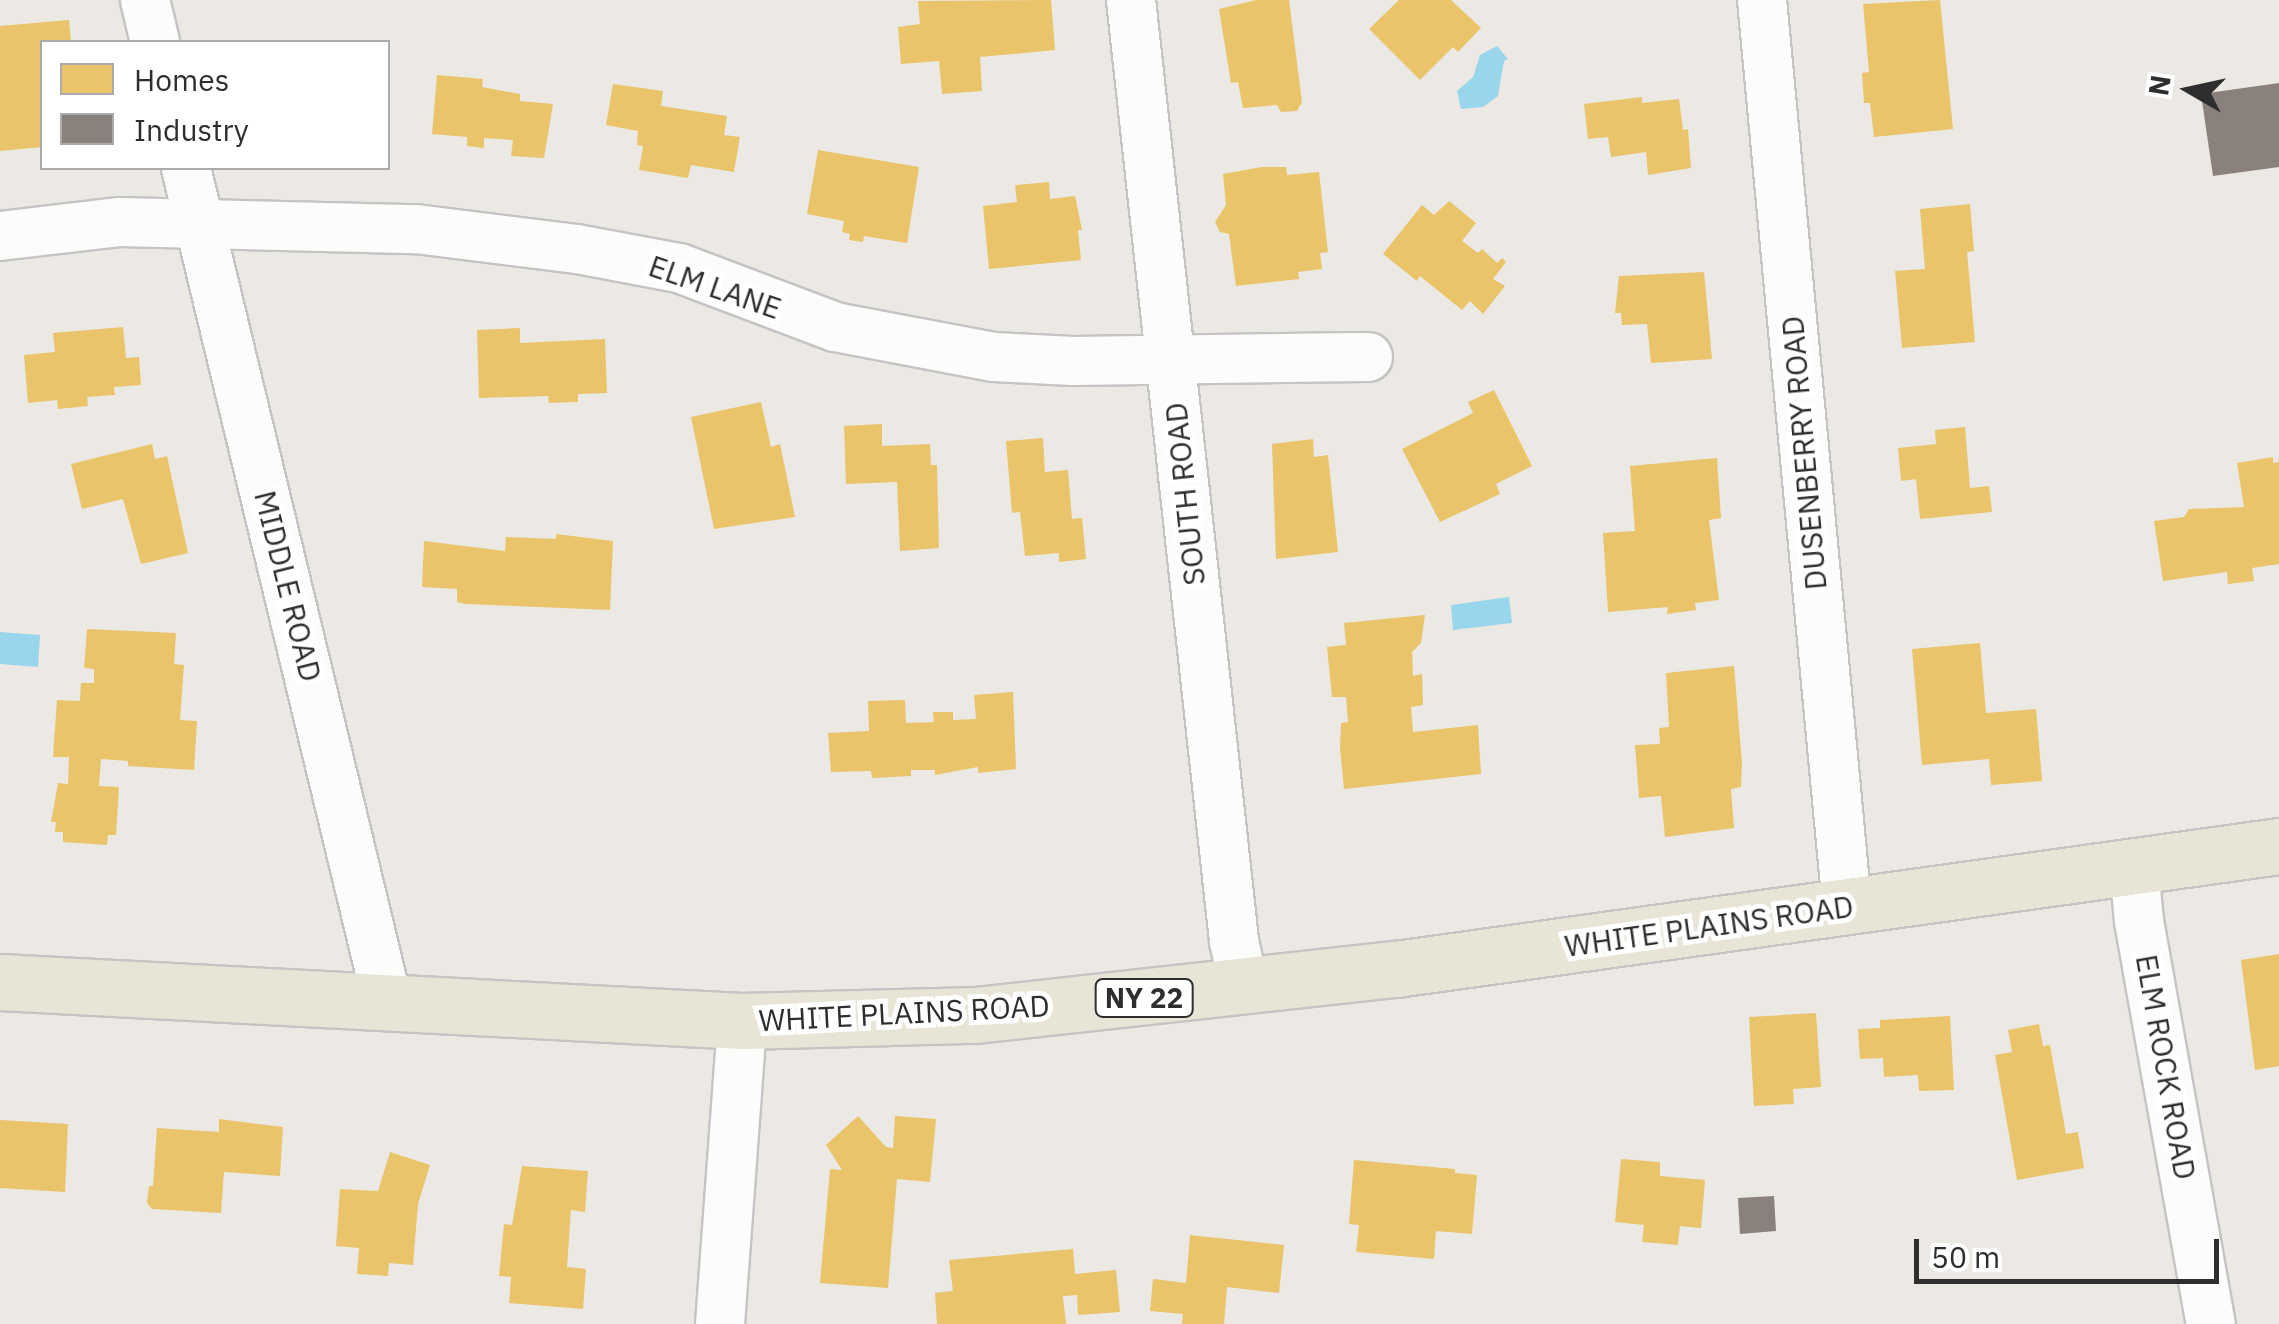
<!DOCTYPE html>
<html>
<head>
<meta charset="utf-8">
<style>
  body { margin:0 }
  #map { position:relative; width:2279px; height:1324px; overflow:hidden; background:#ece8e4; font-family:"IBM Plex Sans",sans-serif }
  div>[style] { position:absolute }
  .water>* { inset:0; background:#99d6ec }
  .homes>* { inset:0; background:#e9c46a }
  .industry>* { inset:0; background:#8a817c }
  .roads { filter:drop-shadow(2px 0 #c5c4c5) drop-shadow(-2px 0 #c5c4c5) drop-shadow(0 2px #c5c4c5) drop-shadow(0 -2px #c5c4c5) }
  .minor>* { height:48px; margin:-24px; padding:0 24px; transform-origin:24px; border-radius:24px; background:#fcfcfb }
  .primary>* { height:55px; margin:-27.5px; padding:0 27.5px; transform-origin:27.5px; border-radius:27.5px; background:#e8e4d6 }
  span { translate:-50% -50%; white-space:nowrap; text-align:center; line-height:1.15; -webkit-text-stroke:10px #fff; paint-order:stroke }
  .shield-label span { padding:2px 8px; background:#fff; border:2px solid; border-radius:8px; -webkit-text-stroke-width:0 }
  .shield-label { font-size:28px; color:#2e2e2e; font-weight:700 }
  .street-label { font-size:30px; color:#2e2e2e }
  .legend { position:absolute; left:40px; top:40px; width:350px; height:130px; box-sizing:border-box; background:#fff; border:2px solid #ababab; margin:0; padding:12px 18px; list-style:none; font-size:30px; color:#2e2e2e }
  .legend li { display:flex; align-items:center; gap:20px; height:50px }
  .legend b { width:50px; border:2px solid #ababab }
  .north { position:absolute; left:2139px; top:40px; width:100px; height:100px; -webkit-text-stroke:8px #fff; paint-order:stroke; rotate:279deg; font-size:28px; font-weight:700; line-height:40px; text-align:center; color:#2e2e2e }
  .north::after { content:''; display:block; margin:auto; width:35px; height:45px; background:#2e2e2e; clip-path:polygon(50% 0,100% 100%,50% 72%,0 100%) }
  .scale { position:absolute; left:1914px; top:1239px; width:305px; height:45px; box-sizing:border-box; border:5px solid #2e2e2e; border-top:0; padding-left:12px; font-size:30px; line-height:35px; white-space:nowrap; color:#2e2e2e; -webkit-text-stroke:8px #fff; paint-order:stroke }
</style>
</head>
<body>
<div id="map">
  <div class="water">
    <div style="clip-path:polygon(1497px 46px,1508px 59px,1504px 61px,1498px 96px,1483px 107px,1461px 109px,1457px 91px,1473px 77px,1480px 55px)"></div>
    <div style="clip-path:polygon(1509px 597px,1512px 623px,1453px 630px,1451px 605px)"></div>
    <div style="clip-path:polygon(0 632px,40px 635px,38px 667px,0 664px)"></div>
  </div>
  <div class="homes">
    <div style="clip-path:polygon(1051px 0,1055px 50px,980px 57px,982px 91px,942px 94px,939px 61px,901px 64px,898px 27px,920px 24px,918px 1px)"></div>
    <div style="clip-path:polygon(1256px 0,1289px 0,1302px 102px,1297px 111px,1281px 112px,1277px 105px,1243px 108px,1238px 82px,1231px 83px,1219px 9px)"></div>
    <div style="clip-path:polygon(1399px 0,1451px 0,1481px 28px,1458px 52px,1453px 47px,1420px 80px,1369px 29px)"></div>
    <div style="clip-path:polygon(1940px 0,1953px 129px,1874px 137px,1870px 103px,1864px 103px,1862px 73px,1869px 72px,1863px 4px)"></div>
    <div style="clip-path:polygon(69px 20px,71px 42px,42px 42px,42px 147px,0 151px,0 26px)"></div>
    <div style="clip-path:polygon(437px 75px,483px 79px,482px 87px,520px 94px,520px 101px,553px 104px,544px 158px,511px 156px,513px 140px,484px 138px,484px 148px,467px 146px,467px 137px,432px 134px)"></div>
    <div style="clip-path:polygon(613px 84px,663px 91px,661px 106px,727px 116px,724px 135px,740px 137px,734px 172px,691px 165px,688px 178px,639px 170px,643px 146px,637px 145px,638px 131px,606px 125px)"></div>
    <div style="clip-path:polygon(1642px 97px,1642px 103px,1679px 99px,1683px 130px,1688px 129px,1691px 168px,1648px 175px,1646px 152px,1611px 157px,1608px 137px,1588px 139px,1584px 104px)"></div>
    <div style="clip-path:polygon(818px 150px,919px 167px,907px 243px,864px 236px,863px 242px,849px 240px,850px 234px,842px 232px,844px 221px,807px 214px)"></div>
    <div style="clip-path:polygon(1262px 167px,1286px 167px,1287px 175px,1319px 172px,1328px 252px,1320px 253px,1322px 269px,1298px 272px,1299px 279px,1236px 286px,1229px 234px,1220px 232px,1215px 222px,1226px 205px,1223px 174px)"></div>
    <div style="clip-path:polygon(1049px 182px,1050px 199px,1075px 196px,1082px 230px,1078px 230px,1081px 260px,989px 269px,983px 206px,1017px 202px,1015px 185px)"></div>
    <div style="clip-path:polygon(1449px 201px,1476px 223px,1462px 241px,1478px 253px,1482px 249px,1497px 263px,1502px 258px,1506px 262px,1493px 279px,1505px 286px,1483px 314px,1470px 301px,1462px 310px,1420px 276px,1417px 281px,1383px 254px,1422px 205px,1434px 215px)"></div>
    <div style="clip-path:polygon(1970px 204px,1974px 251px,1967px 252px,1975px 342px,1902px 348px,1895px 271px,1925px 269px,1920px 209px)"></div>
    <div style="clip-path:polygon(1704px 272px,1712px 359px,1651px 363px,1647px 324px,1622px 325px,1621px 313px,1615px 313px,1619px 276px)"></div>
    <div style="clip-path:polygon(123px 327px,126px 358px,139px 357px,141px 385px,114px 387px,115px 395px,87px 397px,88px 406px,58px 409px,57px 400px,28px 403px,24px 355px,55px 352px,53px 333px)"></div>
    <div style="clip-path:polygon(520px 328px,520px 343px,605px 339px,607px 393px,578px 394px,578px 402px,549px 403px,548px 396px,479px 398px,477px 330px)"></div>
    <div style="clip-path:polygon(1494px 390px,1532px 466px,1496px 484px,1500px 494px,1440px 522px,1402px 449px,1473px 413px,1468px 402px)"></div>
    <div style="clip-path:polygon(761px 402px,771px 447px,780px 444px,795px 517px,714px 529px,691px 417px)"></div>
    <div style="clip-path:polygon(882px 424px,882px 446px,930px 444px,931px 465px,937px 465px,939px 548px,900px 551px,897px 482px,846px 484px,844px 426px)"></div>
    <div style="clip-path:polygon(1965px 427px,1970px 488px,1989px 486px,1992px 512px,1920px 519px,1916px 479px,1901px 481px,1898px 448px,1936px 444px,1935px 430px)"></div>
    <div style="clip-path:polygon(1043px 438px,1045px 472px,1068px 470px,1072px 519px,1082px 518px,1086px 559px,1059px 562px,1059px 553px,1025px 556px,1020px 512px,1012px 513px,1006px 441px)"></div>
    <div style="clip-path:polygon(1313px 439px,1314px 457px,1328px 455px,1338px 552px,1276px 559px,1272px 444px)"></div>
    <div style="clip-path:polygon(152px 444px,155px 459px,167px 456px,188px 553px,141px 564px,123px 499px,82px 509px,71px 464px)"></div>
    <div style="clip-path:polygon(2273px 457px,2273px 463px,2279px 462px,2279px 564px,2252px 568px,2254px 581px,2228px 584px,2227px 572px,2163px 581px,2154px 521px,2184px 517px,2189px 509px,2244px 507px,2237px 463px)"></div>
    <div style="clip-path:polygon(1717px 458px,1721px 518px,1709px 520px,1719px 600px,1695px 603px,1696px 610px,1667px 614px,1668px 607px,1608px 612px,1603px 533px,1635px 531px,1630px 466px)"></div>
    <div style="clip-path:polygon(556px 534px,613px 541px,610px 610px,465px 604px,457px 602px,457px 589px,422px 587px,424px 541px,505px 551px,506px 537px,556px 539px)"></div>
    <div style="clip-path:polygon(1425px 615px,1421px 643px,1412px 652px,1413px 676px,1422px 674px,1423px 705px,1411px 707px,1413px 732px,1478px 725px,1481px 774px,1344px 789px,1340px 748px,1341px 723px,1348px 722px,1346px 697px,1332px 697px,1327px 647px,1346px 645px,1344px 623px)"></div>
    <div style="clip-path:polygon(87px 629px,176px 633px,174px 664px,184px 665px,180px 720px,197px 721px,194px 770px,128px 766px,128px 761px,101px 759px,99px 786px,119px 787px,116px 835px,108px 835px,107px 845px,63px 842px,63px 832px,55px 832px,56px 822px,51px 822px,58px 783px,68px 784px,69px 757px,53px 757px,57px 700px,80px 701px,81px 683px,94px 683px,94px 669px,84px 668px)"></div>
    <div style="clip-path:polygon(1980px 643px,1986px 713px,2036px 709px,2042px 781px,1991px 785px,1989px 759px,1922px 765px,1912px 649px)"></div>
    <div style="clip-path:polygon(1734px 666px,1742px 763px,1741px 787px,1731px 789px,1734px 828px,1665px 837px,1661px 796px,1639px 798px,1635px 745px,1660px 744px,1659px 728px,1669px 727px,1666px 673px)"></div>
    <div style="clip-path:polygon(1013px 692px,1016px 769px,978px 773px,978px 767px,935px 775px,935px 770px,911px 770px,911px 776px,872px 778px,871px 771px,831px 772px,828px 733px,869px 731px,868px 701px,905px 700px,906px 723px,934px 722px,933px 712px,953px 712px,953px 720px,976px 719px,974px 695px)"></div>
    <div style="clip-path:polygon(2279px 954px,2279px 1066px,2255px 1070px,2241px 960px)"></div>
    <div style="clip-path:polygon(1816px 1013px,1821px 1087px,1793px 1089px,1794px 1104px,1754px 1106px,1749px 1017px)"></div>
    <div style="clip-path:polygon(1950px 1016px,1954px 1090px,1919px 1091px,1918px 1075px,1884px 1077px,1883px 1058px,1860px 1059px,1858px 1029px,1880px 1028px,1880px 1020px)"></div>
    <div style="clip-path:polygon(2039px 1024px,2043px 1046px,2050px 1045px,2066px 1134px,2078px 1132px,2084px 1168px,2017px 1180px,1995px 1055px,2012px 1052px,2008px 1030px)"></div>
    <div style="clip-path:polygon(858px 1116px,886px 1147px,893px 1148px,895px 1116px,936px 1119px,930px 1182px,897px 1179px,888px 1288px,820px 1283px,830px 1169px,842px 1170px,826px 1145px)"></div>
    <div style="clip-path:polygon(219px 1119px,283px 1127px,280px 1176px,224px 1172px,221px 1213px,152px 1209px,147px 1203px,149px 1186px,153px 1186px,157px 1128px,219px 1132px)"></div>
    <div style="clip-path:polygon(0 1120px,68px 1124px,65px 1192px,0 1188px)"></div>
    <div style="clip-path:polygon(390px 1152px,430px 1165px,418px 1204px,413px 1265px,389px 1263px,388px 1276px,357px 1274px,359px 1248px,336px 1246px,340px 1189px,378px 1191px)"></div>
    <div style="clip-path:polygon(1621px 1159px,1660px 1162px,1660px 1176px,1705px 1180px,1701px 1228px,1680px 1226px,1678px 1245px,1642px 1242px,1644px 1225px,1615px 1222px)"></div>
    <div style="clip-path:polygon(1354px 1160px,1455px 1169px,1455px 1173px,1477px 1175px,1472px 1234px,1436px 1231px,1434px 1259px,1356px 1252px,1359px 1225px,1349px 1224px)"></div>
    <div style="clip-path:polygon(522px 1166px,588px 1171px,585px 1212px,571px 1210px,567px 1267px,586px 1269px,583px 1309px,509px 1303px,511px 1277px,499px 1276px,504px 1224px,512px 1225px)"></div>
    <div style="clip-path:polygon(1190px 1235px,1284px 1245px,1279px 1293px,1227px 1287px,1224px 1324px,1182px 1324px,1183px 1314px,1150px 1311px,1153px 1279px,1186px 1283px)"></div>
    <div style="clip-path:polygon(1073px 1249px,1075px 1274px,1116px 1270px,1120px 1312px,1078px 1315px,1077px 1295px,1063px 1296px,1066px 1324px,937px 1324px,935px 1293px,953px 1291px,949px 1260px)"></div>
  </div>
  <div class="industry">
    <div style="clip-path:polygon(2279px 83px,2279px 167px,2213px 176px,2201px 94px)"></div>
    <div style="clip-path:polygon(1774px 1196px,1776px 1231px,1740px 1234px,1738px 1198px)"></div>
  </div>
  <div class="roads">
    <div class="minor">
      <div style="left:145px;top:0;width:43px;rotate:76.6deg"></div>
      <div style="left:1131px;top:0;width:947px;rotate:83.75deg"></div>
      <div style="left:1234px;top:941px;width:47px;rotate:77.7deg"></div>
      <div style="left:1762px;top:0;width:910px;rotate:84.64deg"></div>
      <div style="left:186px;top:168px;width:861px;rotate:76.43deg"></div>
      <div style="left:0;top:236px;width:121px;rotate:-6.7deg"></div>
      <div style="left:120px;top:222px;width:296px;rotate:1.4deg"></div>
      <div style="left:416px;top:229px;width:162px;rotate:7.1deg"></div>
      <div style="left:577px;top:249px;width:104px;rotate:10.6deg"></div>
      <div style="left:679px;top:268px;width:167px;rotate:20.7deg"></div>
      <div style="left:835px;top:327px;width:162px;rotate:10.7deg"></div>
      <div style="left:994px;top:357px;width:79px;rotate:2.9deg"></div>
      <div style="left:1073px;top:361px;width:295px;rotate:-0.8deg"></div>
      <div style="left:2134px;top:868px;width:53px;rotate:84.6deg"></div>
      <div style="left:2139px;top:921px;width:409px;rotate:79.9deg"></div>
      <div style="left:720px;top:1324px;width:304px;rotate:-85.8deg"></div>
    </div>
    <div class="primary">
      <div style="left:0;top:982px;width:743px;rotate:3.01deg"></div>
      <div style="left:742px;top:1021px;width:234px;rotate:-1.5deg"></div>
      <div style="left:976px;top:1015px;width:423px;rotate:-6.3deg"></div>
      <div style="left:1396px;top:969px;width:892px;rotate:-7.93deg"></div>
    </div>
  </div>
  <div class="shield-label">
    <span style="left:1144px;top:998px">NY 22</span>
  </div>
  <div class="street-label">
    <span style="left:715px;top:287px;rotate:19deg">ELM LANE</span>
    <span style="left:1804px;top:453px;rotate:-95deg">DUSENBERRY ROAD</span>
    <span style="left:1185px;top:494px;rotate:-96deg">SOUTH ROAD</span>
    <span style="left:288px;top:586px;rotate:76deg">MIDDLE ROAD</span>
    <span style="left:1709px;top:926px;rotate:-8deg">WHITE PLAINS ROAD</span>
    <span style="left:904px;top:1013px;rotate:-3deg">WHITE PLAINS ROAD</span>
    <span style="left:2166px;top:1067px;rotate:80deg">ELM ROCK ROAD</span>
  </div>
  <ul class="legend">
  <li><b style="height:28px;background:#e9c46a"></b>Homes</li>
  <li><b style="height:28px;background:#8a817c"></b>Industry</li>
  </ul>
  <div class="north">N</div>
  <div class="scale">50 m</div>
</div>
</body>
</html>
